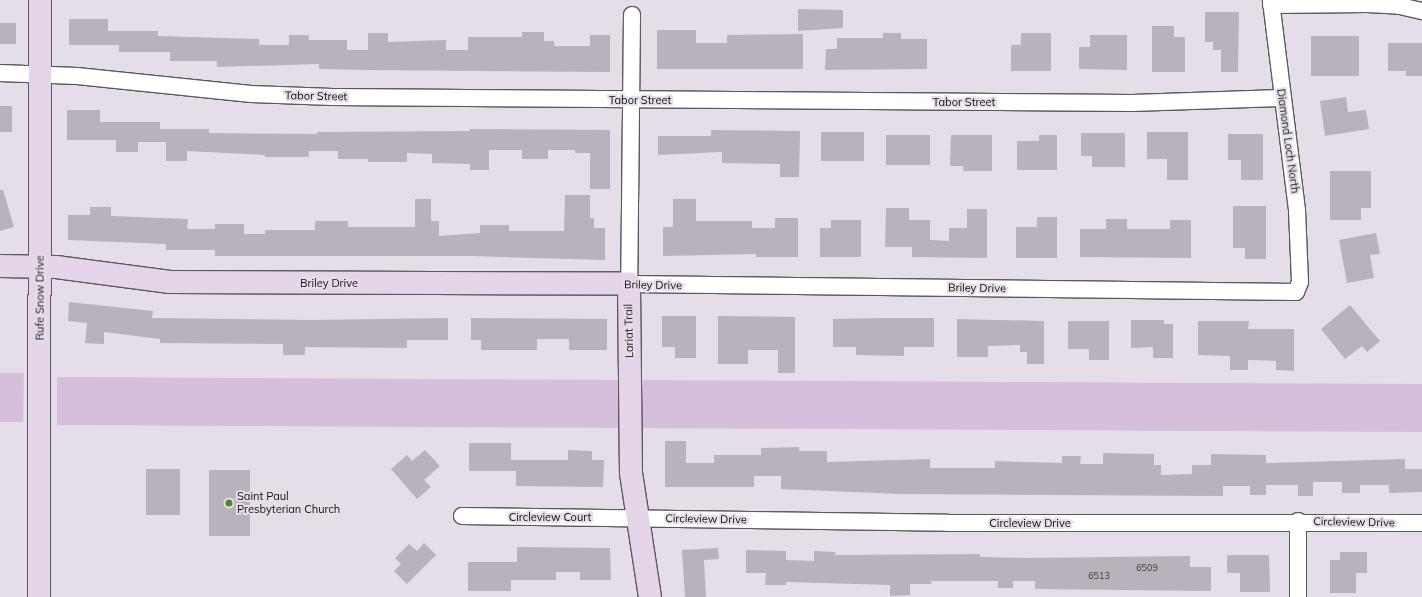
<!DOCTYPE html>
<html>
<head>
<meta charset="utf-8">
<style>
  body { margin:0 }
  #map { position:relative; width:1422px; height:597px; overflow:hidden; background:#e5dee8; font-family:Mulish,sans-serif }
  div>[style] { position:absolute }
  .green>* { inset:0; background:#d6bfdd }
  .building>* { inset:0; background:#b9b2bc }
  .roads { filter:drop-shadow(1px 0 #5d575f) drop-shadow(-1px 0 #5d575f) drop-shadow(0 1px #5d575f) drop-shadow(0 -1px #5d575f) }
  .street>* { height:16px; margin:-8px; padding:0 8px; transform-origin:8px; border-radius:8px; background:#fff }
  .secondary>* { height:22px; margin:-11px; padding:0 11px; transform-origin:11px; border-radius:11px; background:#e4d5e9 }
  .dots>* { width:11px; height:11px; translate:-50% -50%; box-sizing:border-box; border:2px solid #e5dee8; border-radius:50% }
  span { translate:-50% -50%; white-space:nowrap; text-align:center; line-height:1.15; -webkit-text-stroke:4px #e5dee8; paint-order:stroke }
  .number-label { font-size:9px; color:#3c383d }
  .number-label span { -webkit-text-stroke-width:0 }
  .street-label { font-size:11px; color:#121013 }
  .poi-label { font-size:11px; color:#121013 }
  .left { translate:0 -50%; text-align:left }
</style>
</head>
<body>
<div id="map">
  <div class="green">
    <div style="clip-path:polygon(0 373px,24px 373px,23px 422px,0 422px)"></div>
    <div style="clip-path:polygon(57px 377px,621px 380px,621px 428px,57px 425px)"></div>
    <div style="clip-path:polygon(643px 380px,1422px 384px,1422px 432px,641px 428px)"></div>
  </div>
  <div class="building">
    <div style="clip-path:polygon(798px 9px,843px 10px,843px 28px,798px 31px)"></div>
    <div style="clip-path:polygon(1205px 12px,1239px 12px,1238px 72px,1221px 72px,1221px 50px,1213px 50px,1213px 42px,1205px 42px)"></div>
    <div style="clip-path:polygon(69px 19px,108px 19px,108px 31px,158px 31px,158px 36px,259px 39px,259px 45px,289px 45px,289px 35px,309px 35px,309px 40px,347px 40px,347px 50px,368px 50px,368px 33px,388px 33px,388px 42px,446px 40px,446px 50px,468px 50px,468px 37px,522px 37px,522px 32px,544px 32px,544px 41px,554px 41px,554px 46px,590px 46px,590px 35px,610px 35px,610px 72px,368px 70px,319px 69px,319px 64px,217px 67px,217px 61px,170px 61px,170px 52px,119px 52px,119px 45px,69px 45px)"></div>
    <div style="clip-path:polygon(0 23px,16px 23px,16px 44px,0 44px)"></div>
    <div style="clip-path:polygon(1152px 26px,1174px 26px,1174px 37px,1185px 37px,1185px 72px,1152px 72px)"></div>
    <div style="clip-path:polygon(657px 30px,696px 30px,696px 43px,727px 43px,727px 35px,803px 34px,803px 69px,657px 69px)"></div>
    <div style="clip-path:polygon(883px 33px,901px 33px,901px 39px,927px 39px,927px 69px,825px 70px,826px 49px,837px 49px,837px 38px,883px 38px)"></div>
    <div style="clip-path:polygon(1021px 33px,1051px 33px,1051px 71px,1011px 71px,1011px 45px,1021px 45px)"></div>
    <div style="clip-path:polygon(1090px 35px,1127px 35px,1127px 70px,1079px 69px,1079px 47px,1090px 47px)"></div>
    <div style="clip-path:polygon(1311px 36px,1359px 36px,1359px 76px,1311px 76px)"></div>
    <div style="clip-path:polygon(1388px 43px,1422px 43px,1422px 76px,1406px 76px,1406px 71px,1388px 71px)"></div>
    <div style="clip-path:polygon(1346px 97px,1348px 112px,1366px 110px,1369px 129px,1325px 136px,1320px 101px)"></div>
    <div style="clip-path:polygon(0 106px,12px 106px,12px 132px,0 132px)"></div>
    <div style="clip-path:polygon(67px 110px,100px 110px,100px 122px,160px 122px,160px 129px,209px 129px,209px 133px,317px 134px,317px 132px,470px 131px,470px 129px,610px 130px,610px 189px,590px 189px,590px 153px,575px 153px,575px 150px,548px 150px,548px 159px,522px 159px,522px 150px,489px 150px,489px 170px,470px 170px,470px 164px,432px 163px,432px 154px,407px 153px,407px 162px,368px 162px,368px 159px,338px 159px,338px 151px,309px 151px,309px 157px,265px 157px,265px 155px,187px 151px,187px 161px,166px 161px,166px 142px,138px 142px,138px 152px,116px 152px,116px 140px,67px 140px)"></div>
    <div style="clip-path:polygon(711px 130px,800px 131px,799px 177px,780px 177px,780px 164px,722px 163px,722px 152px,658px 155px,658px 136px,711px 136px)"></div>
    <div style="clip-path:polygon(821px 132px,864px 132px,864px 161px,821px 161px)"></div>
    <div style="clip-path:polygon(1147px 132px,1188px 132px,1188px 180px,1167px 180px,1167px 159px,1147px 159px)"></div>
    <div style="clip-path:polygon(1081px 133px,1125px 133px,1125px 167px,1092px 167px,1092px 156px,1081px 156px)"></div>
    <div style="clip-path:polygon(1228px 134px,1263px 134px,1263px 180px,1241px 180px,1241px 160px,1228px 160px)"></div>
    <div style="clip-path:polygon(886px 135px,930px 135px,930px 165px,886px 165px)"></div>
    <div style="clip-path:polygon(951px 135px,992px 135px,992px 171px,963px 171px,963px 166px,950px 166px)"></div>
    <div style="clip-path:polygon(1039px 135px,1057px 135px,1057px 170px,1017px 170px,1017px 141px,1039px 141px)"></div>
    <div style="clip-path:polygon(1330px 171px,1371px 171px,1371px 208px,1361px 208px,1361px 220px,1330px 220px)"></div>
    <div style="clip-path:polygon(0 190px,3px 190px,14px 227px,0 231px)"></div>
    <div style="clip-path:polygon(565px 195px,590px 195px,590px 218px,594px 218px,594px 228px,605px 228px,605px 260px,470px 256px,215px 256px,215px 250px,166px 250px,166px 244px,68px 240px,68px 215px,90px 215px,90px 207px,111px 207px,111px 216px,188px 219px,187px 229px,215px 229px,215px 224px,244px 224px,244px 234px,265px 234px,265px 230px,315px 230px,315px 221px,348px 221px,348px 227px,415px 227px,415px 199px,431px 199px,431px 221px,439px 221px,439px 236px,480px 233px,480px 225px,509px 225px,509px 231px,564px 231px)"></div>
    <div style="clip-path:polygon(673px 199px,696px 199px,696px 221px,752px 221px,752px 228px,775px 228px,775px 218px,798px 218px,798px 257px,756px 257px,756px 254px,663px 256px,663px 227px,673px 227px)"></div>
    <div style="clip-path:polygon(1233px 206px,1266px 206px,1266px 259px,1245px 259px,1245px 248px,1233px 248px)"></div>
    <div style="clip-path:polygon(886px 208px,909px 208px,909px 220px,930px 220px,930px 240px,949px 241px,949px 228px,967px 228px,967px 209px,987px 209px,987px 258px,912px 257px,912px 247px,885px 247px)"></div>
    <div style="clip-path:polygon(1037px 217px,1057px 217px,1057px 258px,1016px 258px,1016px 227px,1037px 227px)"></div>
    <div style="clip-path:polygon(1106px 219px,1127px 219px,1127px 229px,1170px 229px,1170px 220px,1191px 220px,1191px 258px,1080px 257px,1080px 229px,1106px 229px)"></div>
    <div style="clip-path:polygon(831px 220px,861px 220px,861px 257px,820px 257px,820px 228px,831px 228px)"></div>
    <div style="clip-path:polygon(1376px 233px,1380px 254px,1370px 255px,1374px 278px,1347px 283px,1339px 240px)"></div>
    <div style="clip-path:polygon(69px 302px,153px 311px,152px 318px,312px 320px,448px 318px,448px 340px,407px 340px,407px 348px,305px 347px,305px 355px,283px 355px,283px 344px,160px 343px,160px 339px,104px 332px,104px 344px,85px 343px,87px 323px,68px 321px)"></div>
    <div style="clip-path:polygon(1350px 305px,1380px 341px,1367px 352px,1362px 346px,1345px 359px,1321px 329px)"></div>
    <div style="clip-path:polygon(662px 316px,696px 316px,696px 358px,675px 358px,675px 347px,662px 347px)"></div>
    <div style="clip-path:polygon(718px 316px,795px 317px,795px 373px,778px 373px,778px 350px,748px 350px,748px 364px,718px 364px)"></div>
    <div style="clip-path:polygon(471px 318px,607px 319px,607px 350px,569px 350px,569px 339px,537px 339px,537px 350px,481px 350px,481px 340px,471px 340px)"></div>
    <div style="clip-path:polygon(881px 318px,934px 318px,934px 347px,904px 347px,904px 356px,856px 355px,856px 347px,833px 347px,833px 319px)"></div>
    <div style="clip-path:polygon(957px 319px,1044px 321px,1044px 364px,1027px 364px,1027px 352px,1020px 352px,1020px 345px,988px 346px,988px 357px,957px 357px)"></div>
    <div style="clip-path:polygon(1131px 320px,1164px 320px,1164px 324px,1173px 324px,1173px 358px,1153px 358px,1153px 347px,1131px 348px)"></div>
    <div style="clip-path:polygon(1068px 321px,1109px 321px,1109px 360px,1089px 360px,1089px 349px,1068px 349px)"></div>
    <div style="clip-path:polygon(1198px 321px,1249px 321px,1248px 329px,1294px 329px,1294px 371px,1276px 370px,1276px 361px,1248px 360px,1248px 370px,1230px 370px,1230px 356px,1198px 355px)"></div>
    <div style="clip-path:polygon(665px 441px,686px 441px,686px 463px,714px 463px,714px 455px,761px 455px,761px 448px,799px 447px,799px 451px,827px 451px,827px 462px,930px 459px,930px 468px,995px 468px,995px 461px,1062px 463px,1062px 456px,1081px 456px,1080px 464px,1103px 464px,1103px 453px,1154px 454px,1154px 465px,1161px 465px,1161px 475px,1192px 474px,1192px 465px,1211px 465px,1211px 454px,1266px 455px,1266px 463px,1405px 459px,1405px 469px,1422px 469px,1422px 492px,1389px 493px,1389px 485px,1360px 485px,1360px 493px,1342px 493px,1342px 482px,1313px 482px,1313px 496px,1298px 496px,1298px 485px,1266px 485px,1266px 495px,1250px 495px,1250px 486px,1223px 486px,1223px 496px,901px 494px,781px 489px,781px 476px,754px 476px,754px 487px,665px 487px)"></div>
    <div style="clip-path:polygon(469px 443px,511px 443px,511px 460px,568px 460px,568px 450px,592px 451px,592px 460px,604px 460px,603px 487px,516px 486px,516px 471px,469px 471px)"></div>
    <div style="clip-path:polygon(425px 450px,440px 466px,424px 480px,431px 487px,417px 499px,391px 469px,407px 455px,412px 461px)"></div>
    <div style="clip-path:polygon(146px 469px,180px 469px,180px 515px,146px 515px)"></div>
    <div style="clip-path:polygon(209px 470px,250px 470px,250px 536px,209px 536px)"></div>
    <div style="clip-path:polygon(424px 543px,436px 555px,407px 584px,394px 571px,401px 564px,395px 558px,409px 544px,417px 551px)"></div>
    <div style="clip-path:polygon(517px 547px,610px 548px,611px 580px,580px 580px,580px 572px,556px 572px,556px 580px,511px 580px,511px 591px,468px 591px,468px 562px,517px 562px)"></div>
    <div style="clip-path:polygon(718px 548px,719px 559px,704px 560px,706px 597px,685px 597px,682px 550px)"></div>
    <div style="clip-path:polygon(746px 550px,786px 551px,786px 560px,814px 561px,814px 551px,835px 552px,835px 555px,980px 554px,980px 557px,1026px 558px,1190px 556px,1190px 567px,1211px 567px,1211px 591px,1035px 589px,1035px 581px,1013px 581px,1013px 588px,998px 588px,998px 581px,931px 581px,931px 584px,910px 584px,910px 595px,890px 596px,890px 585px,786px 582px,786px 585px,765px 585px,766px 573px,746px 573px)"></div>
    <div style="clip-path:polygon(1340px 552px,1367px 552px,1367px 573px,1356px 573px,1356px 593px,1330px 593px,1330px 560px,1340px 560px)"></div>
    <div style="clip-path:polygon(1227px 555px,1269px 555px,1270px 592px,1240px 592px,1240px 573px,1227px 573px)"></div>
  </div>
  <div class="roads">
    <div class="street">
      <div style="left:1271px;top:5px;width:96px;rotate:-0.6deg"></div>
      <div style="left:1367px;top:4px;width:33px;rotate:3deg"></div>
      <div style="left:1400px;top:6px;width:23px;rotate:13deg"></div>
      <div style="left:632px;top:15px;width:269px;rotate:90.6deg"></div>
      <div style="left:629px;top:284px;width:667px;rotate:0.69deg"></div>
      <div style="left:1296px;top:292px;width:11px;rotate:-68deg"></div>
      <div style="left:1300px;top:282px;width:72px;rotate:-92.4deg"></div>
      <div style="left:1297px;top:210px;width:212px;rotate:-97.1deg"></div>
      <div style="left:0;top:73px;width:77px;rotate:2.2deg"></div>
      <div style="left:77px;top:76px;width:175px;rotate:5.9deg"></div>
      <div style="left:251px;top:94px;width:82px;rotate:2.1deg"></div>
      <div style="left:333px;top:97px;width:799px;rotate:0.43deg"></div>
      <div style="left:1132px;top:103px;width:149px;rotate:-1.9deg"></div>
      <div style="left:462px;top:516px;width:486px;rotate:0.8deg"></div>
      <div style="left:948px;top:523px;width:474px"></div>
      <div style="left:1298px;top:521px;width:76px;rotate:90deg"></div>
    </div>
    <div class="secondary">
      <div style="left:0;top:266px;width:56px;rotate:1deg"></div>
      <div style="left:56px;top:267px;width:115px;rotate:7.5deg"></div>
      <div style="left:170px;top:282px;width:459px;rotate:0.2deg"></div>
      <div style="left:629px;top:284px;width:189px;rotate:89.4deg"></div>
      <div style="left:631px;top:473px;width:125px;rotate:81.3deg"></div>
      <div style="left:39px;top:597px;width:597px;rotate:-89.9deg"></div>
    </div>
  </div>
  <div class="dots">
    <div style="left:229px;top:503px;background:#498b2e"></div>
  </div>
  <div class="number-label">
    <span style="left:1147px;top:568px">6509</span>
    <span style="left:1099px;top:576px">6513</span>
  </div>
  <div class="street-label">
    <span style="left:316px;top:96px;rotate:1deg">Tabor Street</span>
    <span style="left:640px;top:100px">Tabor Street</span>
    <span style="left:964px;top:102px">Tabor Street</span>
    <span style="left:1288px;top:141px;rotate:82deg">Diamond Loch North</span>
    <span style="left:329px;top:283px">Briley Drive</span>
    <span style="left:653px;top:285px;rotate:1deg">Briley Drive</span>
    <span style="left:977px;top:288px;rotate:1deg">Briley Drive</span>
    <span style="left:40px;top:298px;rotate:-90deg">Rufe Snow Drive</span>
    <span style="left:629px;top:331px;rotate:-91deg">Lariat Trail</span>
    <span style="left:550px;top:517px">Circleview Court</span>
    <span style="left:706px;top:519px;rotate:1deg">Circleview Drive</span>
    <span style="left:1354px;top:522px;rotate:1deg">Circleview Drive</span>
    <span style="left:1030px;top:523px">Circleview Drive</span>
  </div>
  <div class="poi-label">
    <span class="left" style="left:237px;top:503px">Saint Paul<br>Presbyterian Church</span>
  </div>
</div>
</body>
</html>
